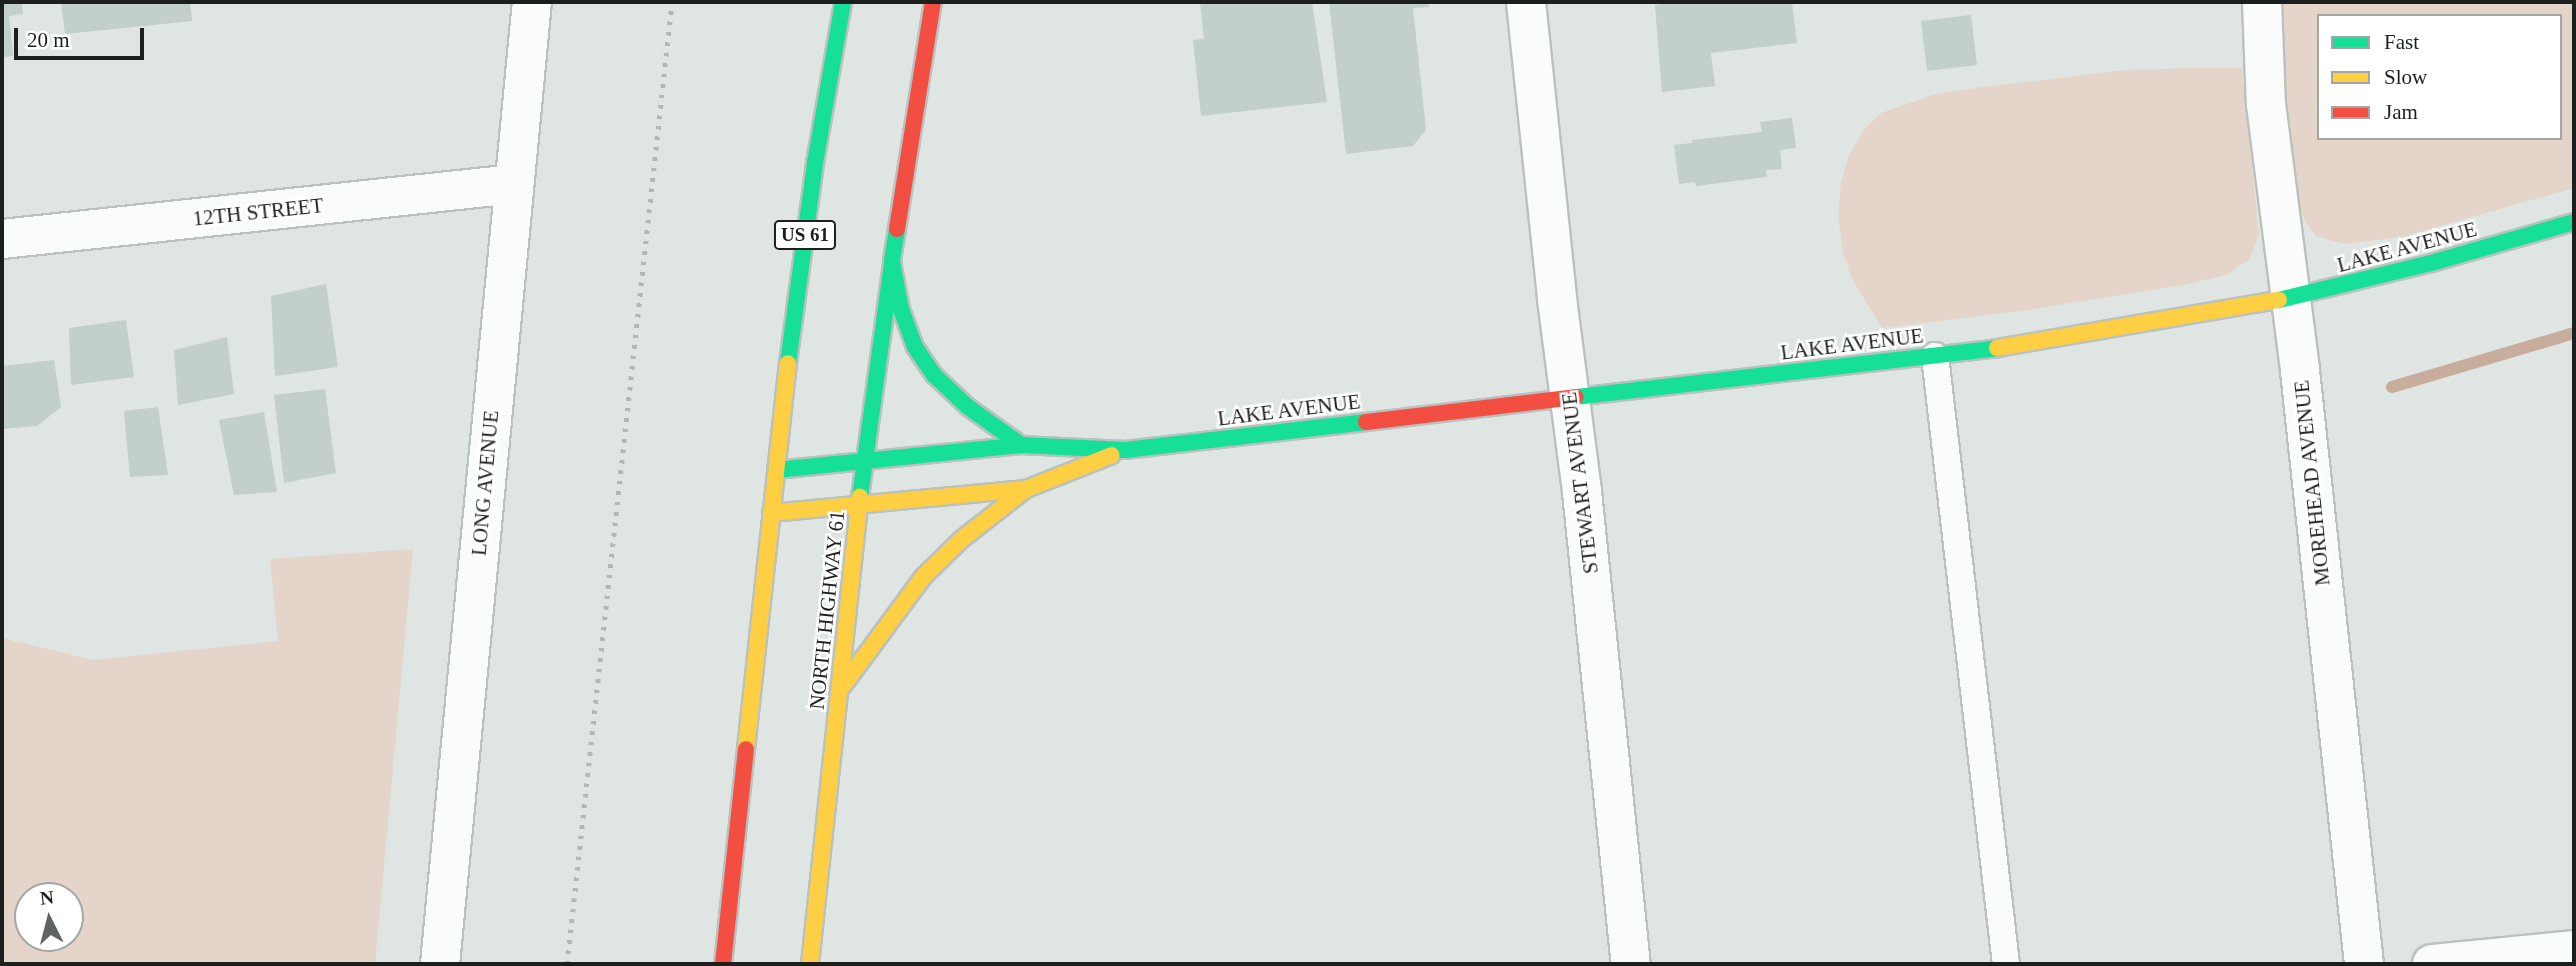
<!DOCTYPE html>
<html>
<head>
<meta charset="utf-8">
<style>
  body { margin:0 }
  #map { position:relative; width:2576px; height:966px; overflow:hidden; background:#dee5e3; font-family:Georgia,serif }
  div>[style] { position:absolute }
  .green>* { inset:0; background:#e5d4c9 }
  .stream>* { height:12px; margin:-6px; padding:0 6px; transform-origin:6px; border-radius:6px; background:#c8ac9c }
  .building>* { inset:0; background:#c2cfcb }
  .roads { filter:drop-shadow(2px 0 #bbc1bf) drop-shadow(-2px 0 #bbc1bf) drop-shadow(0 2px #bbc1bf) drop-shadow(0 -2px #bbc1bf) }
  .lane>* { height:26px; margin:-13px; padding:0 13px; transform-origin:13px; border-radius:13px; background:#fafbfb }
  .street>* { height:38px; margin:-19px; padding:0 19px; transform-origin:19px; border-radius:19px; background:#fafbfb }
  .fast>* { height:16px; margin:-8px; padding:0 8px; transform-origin:8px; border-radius:8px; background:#16e098 }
  .slow>* { height:16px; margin:-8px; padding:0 8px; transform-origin:8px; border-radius:8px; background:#ffcf43 }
  .jam>* { height:16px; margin:-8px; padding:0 8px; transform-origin:8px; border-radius:8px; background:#f24e42 }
  .rail>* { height:5px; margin-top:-2.5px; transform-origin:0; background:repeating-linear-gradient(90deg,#b4b5b5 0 3.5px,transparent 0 10.5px) }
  span { translate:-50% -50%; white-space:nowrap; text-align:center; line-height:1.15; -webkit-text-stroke:5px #fff; paint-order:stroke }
  .shield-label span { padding:2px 5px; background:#fff; border:2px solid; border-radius:5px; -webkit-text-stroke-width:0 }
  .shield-label { font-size:19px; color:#1b1f1e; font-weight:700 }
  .street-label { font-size:21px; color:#1b1f1e }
  .frame { position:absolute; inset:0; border:4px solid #1b1f1e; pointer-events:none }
  .legend { position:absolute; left:2317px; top:14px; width:245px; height:126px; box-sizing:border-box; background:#fff; border:2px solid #a4a5a5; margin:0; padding:9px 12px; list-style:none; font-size:21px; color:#1b1f1e }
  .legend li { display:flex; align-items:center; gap:14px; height:35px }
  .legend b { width:35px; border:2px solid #a4a5a5 }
  .north { position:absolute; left:14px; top:882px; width:70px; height:70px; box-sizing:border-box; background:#fff; border:2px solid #a4a5a5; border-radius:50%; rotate:354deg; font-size:19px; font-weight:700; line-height:28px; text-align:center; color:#1b1f1e }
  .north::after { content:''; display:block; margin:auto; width:24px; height:32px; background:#5f6463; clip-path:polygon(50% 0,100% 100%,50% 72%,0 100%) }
  .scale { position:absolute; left:14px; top:28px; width:130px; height:32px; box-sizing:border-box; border:4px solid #1b1f1e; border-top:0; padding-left:9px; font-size:21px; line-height:24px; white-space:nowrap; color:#1b1f1e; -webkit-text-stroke:5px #fff; paint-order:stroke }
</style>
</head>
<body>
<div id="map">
  <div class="green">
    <div style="clip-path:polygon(evenodd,2283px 2px,2574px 2px,2574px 188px,2402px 237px,2344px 244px,2316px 236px,2305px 222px,2300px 205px,2284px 77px,2283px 2px,2319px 16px,2560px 16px,2560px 138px,2319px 138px,2319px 16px)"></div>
    <div style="clip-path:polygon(2193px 68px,2242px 68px,2259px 234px,2250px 259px,2226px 275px,2188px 284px,2021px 311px,1882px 328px,1851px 277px,1843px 252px,1838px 216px,1841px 183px,1848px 157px,1863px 131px,1881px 113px,1936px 94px,1982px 87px,2127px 70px)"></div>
    <div style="clip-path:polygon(evenodd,413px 549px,375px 964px,2px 964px,2px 638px,93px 660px,278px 641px,270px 559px,413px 549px,28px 896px,70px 896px,70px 938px,28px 938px,28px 896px)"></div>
  </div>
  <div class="stream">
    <div style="left:2392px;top:387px;width:190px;rotate:-16.5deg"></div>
  </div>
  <div class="building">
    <div style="clip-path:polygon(2px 2px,22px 2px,23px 14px,9px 16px,13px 56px,2px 57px)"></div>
    <div style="clip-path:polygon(61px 2px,190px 2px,192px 21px,65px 34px)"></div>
    <div style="clip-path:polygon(1200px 2px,1312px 2px,1327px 102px,1201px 116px,1193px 40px,1204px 39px)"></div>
    <div style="clip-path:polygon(1329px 2px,1428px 2px,1429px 7px,1413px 8px,1426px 130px,1413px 146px,1346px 154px)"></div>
    <div style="clip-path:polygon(1686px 2px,1792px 2px,1797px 43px,1711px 53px,1715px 86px,1662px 92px,1655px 5px)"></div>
    <div style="clip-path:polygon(1971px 15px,1977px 65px,1927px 71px,1921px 21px)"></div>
    <div style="clip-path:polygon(1792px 118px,1796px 148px,1780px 150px,1782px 169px,1766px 170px,1767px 177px,1696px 186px,1695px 182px,1679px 184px,1674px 145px,1692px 143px,1692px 140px,1762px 132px,1760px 122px)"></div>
    <div style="clip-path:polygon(326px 284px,338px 367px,275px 376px,271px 296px)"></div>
    <div style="clip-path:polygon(126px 320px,134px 377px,71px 385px,69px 328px)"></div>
    <div style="clip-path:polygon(227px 337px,234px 394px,178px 405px,174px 350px)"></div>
    <div style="clip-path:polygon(54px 360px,61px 407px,37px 426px,2px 429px,2px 366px)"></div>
    <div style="clip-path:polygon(325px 389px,336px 473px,284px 483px,274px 395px)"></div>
    <div style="clip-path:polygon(158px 407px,168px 475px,130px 477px,124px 411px)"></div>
    <div style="clip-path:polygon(264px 412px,277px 492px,234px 495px,219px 420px)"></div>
  </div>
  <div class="roads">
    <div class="lane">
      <div style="left:1935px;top:356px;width:612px;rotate:83.34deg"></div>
    </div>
    <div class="street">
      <div style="left:1526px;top:2px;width:299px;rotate:84deg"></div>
      <div style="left:1557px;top:299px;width:195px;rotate:82.6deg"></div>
      <div style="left:1582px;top:492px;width:475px;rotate:84.1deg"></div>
      <div style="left:2262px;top:2px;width:102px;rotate:87.8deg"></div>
      <div style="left:2266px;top:104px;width:269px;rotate:82.7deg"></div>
      <div style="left:2300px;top:371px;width:596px;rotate:83.84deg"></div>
      <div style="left:2px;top:239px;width:515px;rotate:-6.13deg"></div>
      <div style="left:440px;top:964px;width:966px;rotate:-84.54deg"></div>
      <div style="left:2432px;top:964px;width:143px;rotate:-5.6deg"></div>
    </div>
    <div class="fast">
      <div style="left:897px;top:229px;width:33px;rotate:99deg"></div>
      <div style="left:892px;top:262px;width:48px;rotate:79.2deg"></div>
      <div style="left:901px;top:309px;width:40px;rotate:69.8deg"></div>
      <div style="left:915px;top:347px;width:34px;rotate:56deg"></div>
      <div style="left:934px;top:375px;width:47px;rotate:43.3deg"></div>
      <div style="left:968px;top:407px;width:65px;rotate:35.6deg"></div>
      <div style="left:2279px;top:300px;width:156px;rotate:-13.7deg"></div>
      <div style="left:2431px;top:263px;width:149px;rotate:-16deg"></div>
      <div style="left:788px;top:363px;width:202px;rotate:-82.3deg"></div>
      <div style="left:815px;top:163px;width:163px;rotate:-80.1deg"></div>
      <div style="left:1576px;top:397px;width:424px;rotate:-6.6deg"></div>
      <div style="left:776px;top:470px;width:246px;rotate:-5.8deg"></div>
      <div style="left:1021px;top:445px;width:104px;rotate:2.8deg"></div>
      <div style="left:1125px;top:450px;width:243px;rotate:-6.6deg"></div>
      <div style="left:860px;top:497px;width:237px;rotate:-82.2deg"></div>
    </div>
    <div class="slow">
      <div style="left:1997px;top:348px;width:286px;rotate:-9.7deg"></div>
      <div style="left:771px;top:513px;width:256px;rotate:-5.4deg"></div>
      <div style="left:1026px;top:489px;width:92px;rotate:-21.6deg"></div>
      <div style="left:842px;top:687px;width:137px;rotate:-53.6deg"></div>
      <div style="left:923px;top:577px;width:54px;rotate:-44.3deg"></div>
      <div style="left:962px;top:539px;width:81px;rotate:-38deg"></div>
      <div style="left:746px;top:749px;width:388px;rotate:-83.8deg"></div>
      <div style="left:810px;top:964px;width:470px;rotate:-83.9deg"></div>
    </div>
    <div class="jam">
      <div style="left:897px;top:229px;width:230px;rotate:-81deg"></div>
      <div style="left:1366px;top:422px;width:211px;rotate:-6.8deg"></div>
      <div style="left:723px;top:964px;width:216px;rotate:-83.9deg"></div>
    </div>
  </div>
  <div class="rail">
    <div style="left:567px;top:964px;width:968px;rotate:-83.77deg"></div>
  </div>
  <div class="shield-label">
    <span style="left:805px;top:235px">US 61</span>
  </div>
  <div class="street-label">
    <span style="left:258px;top:212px;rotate:-6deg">12TH STREET</span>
    <span style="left:2407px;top:247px;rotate:-15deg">LAKE AVENUE</span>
    <span style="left:1852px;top:344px;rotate:-7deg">LAKE AVENUE</span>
    <span style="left:1289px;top:410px;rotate:-7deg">LAKE AVENUE</span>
    <span style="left:485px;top:483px;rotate:-85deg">LONG AVENUE</span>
    <span style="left:1580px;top:483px;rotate:-97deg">STEWART AVENUE</span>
    <span style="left:2312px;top:483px;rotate:-96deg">MOREHEAD AVENUE</span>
    <span style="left:827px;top:610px;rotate:-84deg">NORTH HIGHWAY 61</span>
  </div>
  <div class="frame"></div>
  <ul class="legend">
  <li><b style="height:9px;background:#16e098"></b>Fast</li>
  <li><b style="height:9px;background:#ffcf43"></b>Slow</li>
  <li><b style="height:9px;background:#f24e42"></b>Jam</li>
  </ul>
  <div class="north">N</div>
  <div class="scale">20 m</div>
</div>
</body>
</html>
